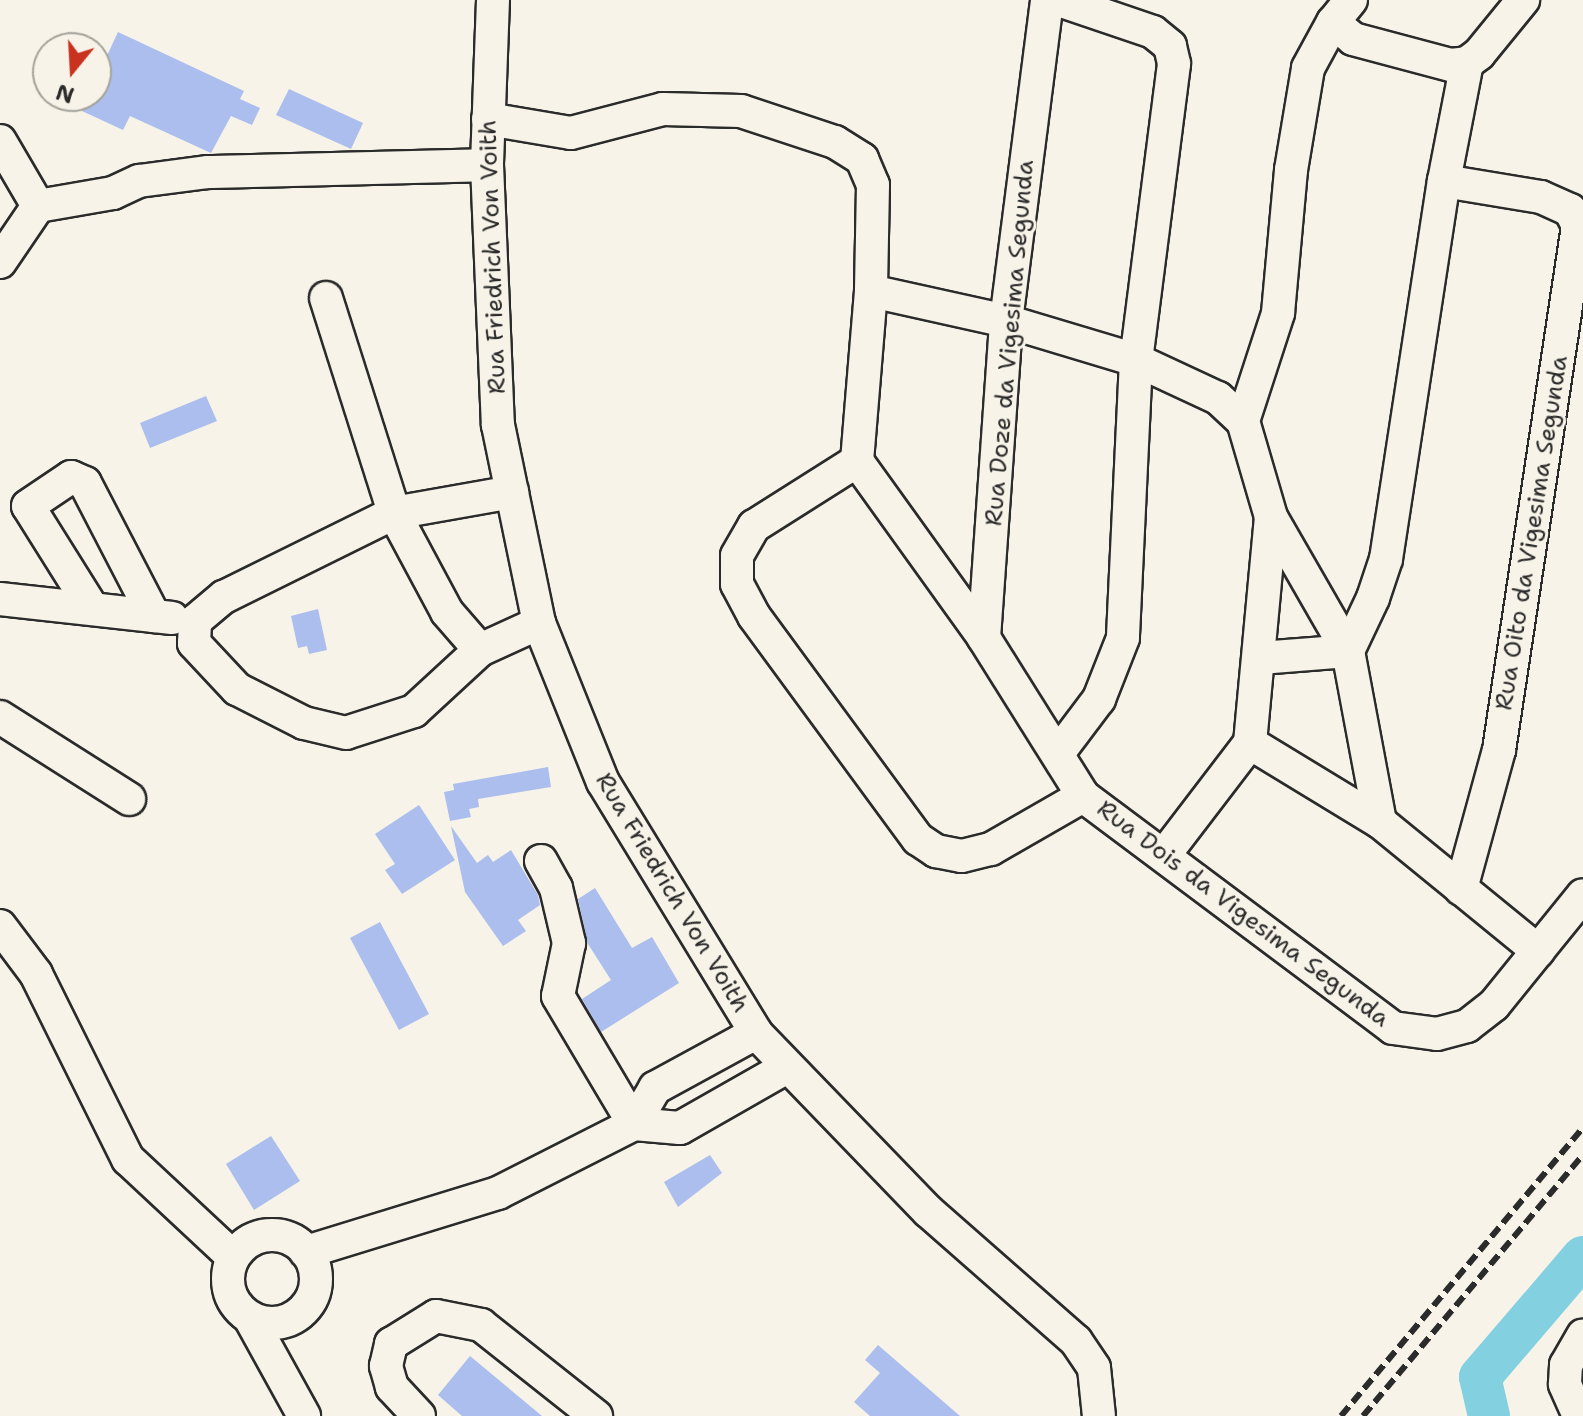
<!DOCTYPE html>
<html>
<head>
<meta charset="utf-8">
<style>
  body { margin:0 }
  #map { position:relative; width:1583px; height:1416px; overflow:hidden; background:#f7f3e8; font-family:"Shantell Sans",sans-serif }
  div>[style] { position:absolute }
  .river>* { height:42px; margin:-21px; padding:0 21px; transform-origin:21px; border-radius:21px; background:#82d0e0 }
  .building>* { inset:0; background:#abbeed }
  .roads { filter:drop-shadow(2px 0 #2b2b2b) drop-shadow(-2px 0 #2b2b2b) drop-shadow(0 2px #2b2b2b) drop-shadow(0 -2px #2b2b2b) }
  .minor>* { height:32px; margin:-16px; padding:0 16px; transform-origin:16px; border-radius:16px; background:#f7f3e8 }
  .minor>.ring { margin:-16px; padding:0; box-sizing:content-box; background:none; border:32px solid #f7f3e8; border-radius:50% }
  .rail>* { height:6px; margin-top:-3px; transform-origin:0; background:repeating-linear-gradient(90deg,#2b2b2b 0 12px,transparent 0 18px) }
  span { translate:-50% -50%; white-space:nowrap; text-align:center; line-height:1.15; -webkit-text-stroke:6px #f7f3e8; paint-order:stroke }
  .street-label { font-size:24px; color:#2b2b2b }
  .north { position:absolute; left:32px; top:32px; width:80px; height:80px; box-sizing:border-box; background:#f7f3e8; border:2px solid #a5a39c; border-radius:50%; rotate:198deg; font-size:22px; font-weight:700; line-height:32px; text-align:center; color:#2b2b2b }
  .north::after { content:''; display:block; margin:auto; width:28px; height:36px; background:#c8321e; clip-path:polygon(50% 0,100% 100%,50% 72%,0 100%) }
</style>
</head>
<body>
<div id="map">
  <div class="river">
    <div style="left:1489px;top:1416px;width:40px;rotate:-103deg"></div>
    <div style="left:1480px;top:1377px;width:158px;rotate:-49.4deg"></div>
  </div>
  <div class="building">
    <div style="clip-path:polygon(118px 32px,244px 91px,240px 99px,260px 108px,252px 125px,231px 116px,211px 153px,130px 116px,123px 130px,82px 111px,90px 96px,96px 96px,96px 79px)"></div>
    <div style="clip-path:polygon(289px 89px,363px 123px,351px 149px,276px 115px)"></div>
    <div style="clip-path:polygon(206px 396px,217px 421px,150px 448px,140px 423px)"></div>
    <div style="clip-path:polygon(318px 609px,327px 650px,309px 654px,307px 646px,298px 648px,291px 616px)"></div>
    <div style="clip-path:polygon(548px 767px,551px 787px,478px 799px,479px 807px,469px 809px,471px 817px,450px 821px,444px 792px,454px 790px,453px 784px)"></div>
    <div style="clip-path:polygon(419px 805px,455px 860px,402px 894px,385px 870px,395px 864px,375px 834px)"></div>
    <div style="clip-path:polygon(451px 826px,477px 863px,488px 855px,493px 862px,511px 850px,538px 895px,540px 905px,518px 920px,526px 931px,503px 946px,465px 892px)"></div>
    <div style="clip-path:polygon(595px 888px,632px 948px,652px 937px,679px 983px,601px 1032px,582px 999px,611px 980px,588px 944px,578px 899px)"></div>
    <div style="clip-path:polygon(380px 922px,429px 1014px,399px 1030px,350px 938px)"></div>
    <div style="clip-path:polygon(271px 1136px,300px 1181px,254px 1210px,226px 1164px)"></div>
    <div style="clip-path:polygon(710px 1155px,722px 1173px,678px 1207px,664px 1182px)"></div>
    <div style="clip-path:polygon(878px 1345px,960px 1416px,870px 1416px,854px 1402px,880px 1373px,865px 1360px)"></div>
    <div style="clip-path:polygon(470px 1356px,542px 1416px,462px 1416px,438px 1395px)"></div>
  </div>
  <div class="roads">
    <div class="minor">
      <div style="left:493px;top:0;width:165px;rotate:92.1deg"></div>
      <div style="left:487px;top:165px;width:260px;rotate:87.6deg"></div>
      <div style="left:498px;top:425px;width:202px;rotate:78.3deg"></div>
      <div style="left:539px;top:623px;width:171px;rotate:68.1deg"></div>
      <div style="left:603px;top:782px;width:294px;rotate:58.6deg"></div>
      <div style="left:756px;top:1033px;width:248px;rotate:46deg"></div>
      <div style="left:928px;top:1211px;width:197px;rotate:41.3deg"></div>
      <div style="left:1076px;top:1341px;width:32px;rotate:56deg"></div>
      <div style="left:1094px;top:1368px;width:48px;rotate:84.1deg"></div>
      <div style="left:1059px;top:0;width:99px;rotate:18.8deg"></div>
      <div style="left:1153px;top:32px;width:22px;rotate:39deg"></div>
      <div style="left:1170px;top:46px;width:18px;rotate:77deg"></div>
      <div style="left:1174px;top:64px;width:298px;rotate:97.3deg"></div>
      <div style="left:1136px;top:360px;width:278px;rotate:92.7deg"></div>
      <div style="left:1123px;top:638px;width:66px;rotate:111.5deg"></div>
      <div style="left:1099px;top:699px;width:66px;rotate:127deg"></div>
      <div style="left:1351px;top:0;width:28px;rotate:129deg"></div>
      <div style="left:1333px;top:22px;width:26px;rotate:40deg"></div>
      <div style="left:1353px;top:39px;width:101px;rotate:14.9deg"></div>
      <div style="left:1451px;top:65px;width:16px;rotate:-7deg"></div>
      <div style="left:1467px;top:63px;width:15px;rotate:-37deg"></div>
      <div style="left:1479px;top:54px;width:70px;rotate:-50.8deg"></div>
      <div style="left:488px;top:119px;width:84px;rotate:9.6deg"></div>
      <div style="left:571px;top:133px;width:95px;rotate:-14.6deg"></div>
      <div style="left:663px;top:109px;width:78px;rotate:1.5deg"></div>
      <div style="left:741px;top:111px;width:99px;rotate:18.3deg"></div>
      <div style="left:835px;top:142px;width:32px;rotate:32deg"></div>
      <div style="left:862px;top:159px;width:28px;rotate:67deg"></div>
      <div style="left:873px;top:185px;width:106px;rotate:91.1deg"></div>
      <div style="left:871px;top:291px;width:171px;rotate:94.7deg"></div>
      <div style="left:857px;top:461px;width:218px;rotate:54.3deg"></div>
      <div style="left:984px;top:638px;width:186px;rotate:57.9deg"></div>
      <div style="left:1083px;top:796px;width:387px;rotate:36.8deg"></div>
      <div style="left:1393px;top:1028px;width:44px;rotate:7.8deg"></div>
      <div style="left:1437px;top:1034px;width:31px;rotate:-15deg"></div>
      <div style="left:1467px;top:1026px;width:34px;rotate:-38deg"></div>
      <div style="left:1494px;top:1005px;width:141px;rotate:-51deg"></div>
      <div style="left:0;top:141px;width:75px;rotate:59.7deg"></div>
      <div style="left:1444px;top:181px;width:98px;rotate:9.4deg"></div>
      <div style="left:1541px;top:197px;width:32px;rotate:24deg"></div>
      <div style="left:1570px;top:210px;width:18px;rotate:63deg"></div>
      <div style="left:1578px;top:226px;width:530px;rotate:98.57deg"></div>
      <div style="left:1499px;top:750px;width:144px;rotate:105.3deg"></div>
      <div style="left:0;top:262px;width:68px;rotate:-55.8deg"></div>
      <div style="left:38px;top:206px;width:76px;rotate:-9.8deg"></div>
      <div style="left:113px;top:193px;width:29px;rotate:-25deg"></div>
      <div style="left:139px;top:181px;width:70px;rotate:-7.4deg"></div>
      <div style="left:208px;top:172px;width:279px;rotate:-1.4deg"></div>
      <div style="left:871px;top:291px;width:138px;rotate:12.5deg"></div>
      <div style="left:1006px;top:321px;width:136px;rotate:16.7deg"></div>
      <div style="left:1136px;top:360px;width:90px;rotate:24.9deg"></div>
      <div style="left:1218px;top:398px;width:34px;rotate:43deg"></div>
      <div style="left:1243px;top:421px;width:100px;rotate:73.7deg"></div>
      <div style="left:1271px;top:517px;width:155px;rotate:60.1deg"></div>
      <div style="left:1348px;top:651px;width:174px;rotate:79.4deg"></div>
      <div style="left:326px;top:298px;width:225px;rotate:72.4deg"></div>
      <div style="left:394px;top:513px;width:112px;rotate:61.8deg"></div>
      <div style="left:447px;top:612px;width:50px;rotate:49deg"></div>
      <div style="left:480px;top:650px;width:65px;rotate:-24.6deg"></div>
      <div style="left:1243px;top:421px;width:114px;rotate:-72deg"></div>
      <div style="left:1278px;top:313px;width:144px;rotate:-84.8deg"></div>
      <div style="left:1291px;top:170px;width:103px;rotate:-80.5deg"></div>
      <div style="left:1308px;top:68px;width:52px;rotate:-61.5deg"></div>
      <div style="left:857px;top:461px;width:122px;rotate:147.7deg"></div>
      <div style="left:754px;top:526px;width:34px;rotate:120deg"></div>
      <div style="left:737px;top:556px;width:28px;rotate:90deg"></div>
      <div style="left:737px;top:584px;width:36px;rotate:62deg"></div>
      <div style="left:754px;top:616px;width:277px;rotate:53.7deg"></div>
      <div style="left:918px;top:839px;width:22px;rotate:34deg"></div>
      <div style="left:936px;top:851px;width:26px;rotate:11deg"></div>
      <div style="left:962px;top:856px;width:30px;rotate:-14deg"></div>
      <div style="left:991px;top:849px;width:106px;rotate:-29.9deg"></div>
      <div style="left:0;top:599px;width:173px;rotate:6.3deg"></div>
      <div style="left:92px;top:608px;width:120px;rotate:-122.1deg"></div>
      <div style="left:28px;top:506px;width:52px;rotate:-34deg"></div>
      <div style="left:71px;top:477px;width:15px;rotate:23deg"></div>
      <div style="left:85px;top:483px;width:150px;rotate:62.6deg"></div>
      <div style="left:984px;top:638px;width:318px;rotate:-86deg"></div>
      <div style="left:1006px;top:321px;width:324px;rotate:-82.7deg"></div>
      <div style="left:480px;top:650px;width:90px;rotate:137.3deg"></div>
      <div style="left:414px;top:711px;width:71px;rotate:162.1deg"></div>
      <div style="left:346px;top:733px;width:43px;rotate:-166.6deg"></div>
      <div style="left:304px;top:723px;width:75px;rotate:-153.1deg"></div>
      <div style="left:237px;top:689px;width:63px;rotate:-133.1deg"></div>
      <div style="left:194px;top:643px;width:22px;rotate:-87deg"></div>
      <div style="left:195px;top:621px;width:38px;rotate:-40deg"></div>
      <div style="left:224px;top:597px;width:190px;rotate:-26.3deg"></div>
      <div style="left:394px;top:513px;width:120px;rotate:-10.1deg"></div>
      <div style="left:1260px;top:658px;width:88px;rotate:-4.5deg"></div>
      <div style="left:1348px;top:651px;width:59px;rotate:-64.7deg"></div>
      <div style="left:1373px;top:598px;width:41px;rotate:-71.6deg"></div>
      <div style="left:1386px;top:559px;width:382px;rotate:-81.3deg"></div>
      <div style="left:1444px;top:181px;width:120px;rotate:-79deg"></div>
      <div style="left:0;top:717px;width:153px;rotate:32.4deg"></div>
      <div style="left:1250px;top:743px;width:152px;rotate:31.3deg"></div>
      <div style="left:1380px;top:822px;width:204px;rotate:39.2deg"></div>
      <div style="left:1165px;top:854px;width:140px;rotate:-52.6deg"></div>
      <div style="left:1250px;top:743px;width:227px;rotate:-84.7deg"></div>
      <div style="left:541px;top:861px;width:31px;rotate:61deg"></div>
      <div style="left:556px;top:888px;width:57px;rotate:76.7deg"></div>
      <div style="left:569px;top:943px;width:54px;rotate:101.7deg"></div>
      <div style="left:558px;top:996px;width:149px;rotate:59.3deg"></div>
      <div style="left:0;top:926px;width:60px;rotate:53.1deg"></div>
      <div style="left:36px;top:974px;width:207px;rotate:63.6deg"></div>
      <div style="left:128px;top:1159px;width:144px;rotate:43deg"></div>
      <div style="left:634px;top:1124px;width:46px;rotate:5deg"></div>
      <div style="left:680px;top:1128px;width:123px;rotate:-29.7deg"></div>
      <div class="ring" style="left:228px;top:1235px;width:56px;height:56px"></div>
      <div style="left:306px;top:1252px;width:201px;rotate:-17.1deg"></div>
      <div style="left:498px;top:1193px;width:153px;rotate:-26.9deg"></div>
      <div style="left:634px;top:1124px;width:42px;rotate:-59.7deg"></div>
      <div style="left:655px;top:1088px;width:115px;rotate:-28.6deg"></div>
      <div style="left:250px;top:1318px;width:112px;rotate:61.1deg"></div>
      <div style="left:419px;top:1416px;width:40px;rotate:-133deg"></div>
      <div style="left:392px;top:1387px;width:22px;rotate:-106deg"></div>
      <div style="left:386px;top:1366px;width:23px;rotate:-77deg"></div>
      <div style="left:391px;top:1344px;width:53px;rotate:-31.9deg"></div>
      <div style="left:436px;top:1316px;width:46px;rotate:11.3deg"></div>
      <div style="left:481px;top:1325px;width:147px;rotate:38.4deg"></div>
      <div style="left:1579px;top:1416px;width:35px;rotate:-114deg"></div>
      <div style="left:1565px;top:1384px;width:19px;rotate:-87deg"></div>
      <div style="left:1566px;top:1365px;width:34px;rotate:-60deg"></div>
    </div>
  </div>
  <div class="rail">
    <div style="left:1341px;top:1416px;width:376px;rotate:-50deg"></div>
    <div style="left:1363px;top:1416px;width:341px;rotate:-49.9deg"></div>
  </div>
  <div class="street-label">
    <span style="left:493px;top:257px;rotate:-92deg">Rua Friedrich Von Voith</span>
    <span style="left:1010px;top:343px;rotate:-85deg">Rua Doze da Vigesima Segunda</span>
    <span style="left:1532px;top:533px;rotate:-81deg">Rua Oito da Vigesima Segunda</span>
    <span style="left:672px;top:893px;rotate:59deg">Rua Friedrich Von Voith</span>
    <span style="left:1243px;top:914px;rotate:37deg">Rua Dois da Vigesima Segunda</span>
  </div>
  <div class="north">N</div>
</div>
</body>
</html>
